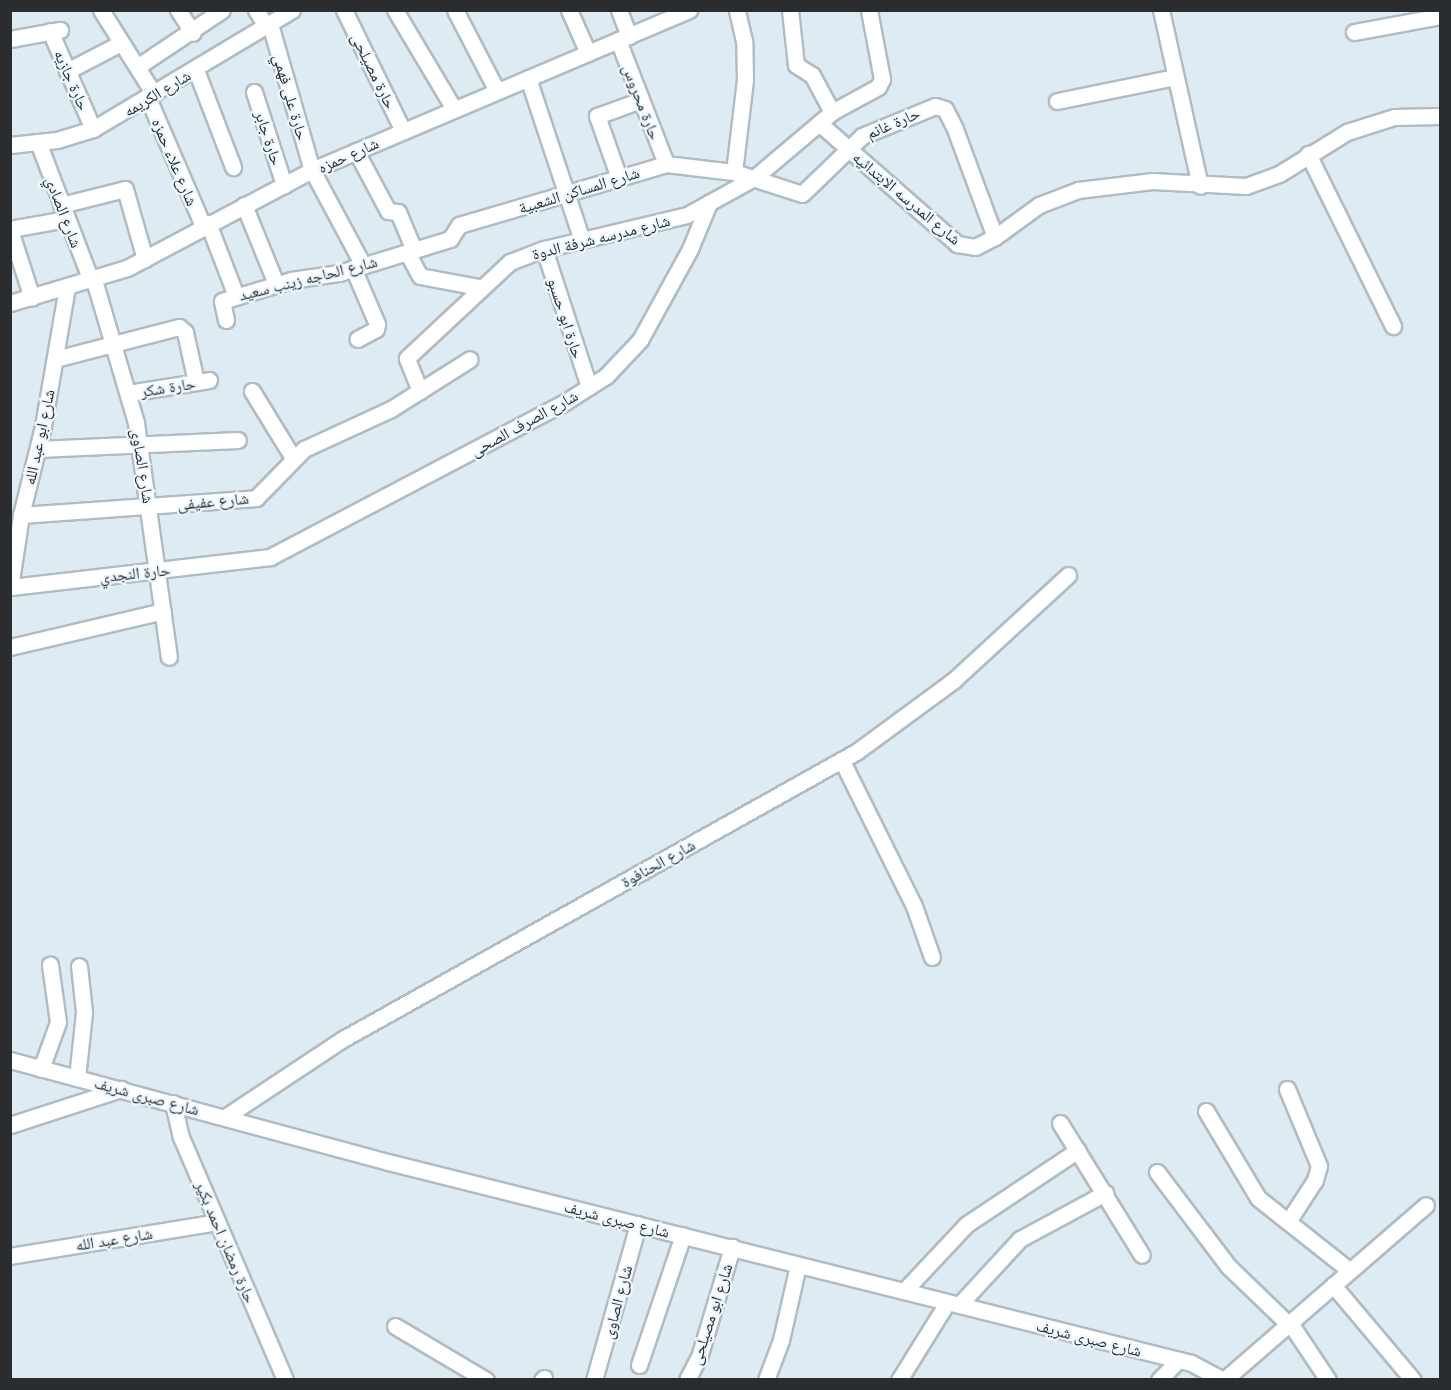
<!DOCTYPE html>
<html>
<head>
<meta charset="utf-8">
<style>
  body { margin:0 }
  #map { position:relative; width:1451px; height:1390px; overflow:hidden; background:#dfebf3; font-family:"Noto Sans","Noto Naskh Arabic",sans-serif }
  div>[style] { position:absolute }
  .roads { filter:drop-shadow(2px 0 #b0bcc3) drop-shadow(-2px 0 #b0bcc3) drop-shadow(0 2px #b0bcc3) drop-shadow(0 -2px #b0bcc3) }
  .minor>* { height:15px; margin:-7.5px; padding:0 7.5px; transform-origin:7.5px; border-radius:7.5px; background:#fff }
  span { translate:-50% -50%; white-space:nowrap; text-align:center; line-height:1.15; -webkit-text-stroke:4.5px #eef8fe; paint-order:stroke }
  .street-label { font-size:16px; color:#292d30 }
  .frame { position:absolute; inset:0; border:12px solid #292d30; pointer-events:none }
</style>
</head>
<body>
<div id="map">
  <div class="roads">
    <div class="minor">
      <div style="left:101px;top:10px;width:99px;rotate:57.8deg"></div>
      <div style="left:178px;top:10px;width:27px;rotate:57deg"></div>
      <div style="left:256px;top:10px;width:19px;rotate:58deg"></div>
      <div style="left:344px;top:10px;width:135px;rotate:64deg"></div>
      <div style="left:395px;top:10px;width:115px;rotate:59.2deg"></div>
      <div style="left:455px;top:10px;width:91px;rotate:62.6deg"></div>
      <div style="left:569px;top:10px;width:47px;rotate:66.2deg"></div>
      <div style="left:619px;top:10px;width:28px;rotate:69deg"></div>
      <div style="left:790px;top:10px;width:55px;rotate:83.8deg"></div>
      <div style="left:796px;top:65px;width:19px;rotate:32deg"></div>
      <div style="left:812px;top:75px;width:42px;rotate:61.6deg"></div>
      <div style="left:1161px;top:10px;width:180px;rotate:77.5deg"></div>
      <div style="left:270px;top:24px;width:152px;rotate:74deg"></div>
      <div style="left:312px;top:170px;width:108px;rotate:61.8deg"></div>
      <div style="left:50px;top:31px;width:107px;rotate:66.3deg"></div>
      <div style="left:1354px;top:32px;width:87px;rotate:-10.5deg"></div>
      <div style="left:10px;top:39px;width:51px;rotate:-10.2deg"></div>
      <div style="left:618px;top:40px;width:133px;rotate:68.8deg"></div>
      <div style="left:137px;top:67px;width:102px;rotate:-33.8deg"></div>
      <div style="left:196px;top:70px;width:104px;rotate:69.1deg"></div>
      <div style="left:67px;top:71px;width:61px;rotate:-27.4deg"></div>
      <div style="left:528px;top:78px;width:171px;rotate:71.6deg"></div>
      <div style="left:254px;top:92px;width:98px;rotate:72.1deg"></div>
      <div style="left:148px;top:98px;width:139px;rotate:66.7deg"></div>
      <div style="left:1057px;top:101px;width:120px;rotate:-11.5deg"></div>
      <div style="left:819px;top:123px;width:184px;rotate:41.2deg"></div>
      <div style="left:957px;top:244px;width:18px;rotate:9deg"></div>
      <div style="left:975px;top:247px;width:22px;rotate:-27deg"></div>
      <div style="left:995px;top:237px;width:54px;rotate:-36deg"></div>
      <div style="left:1039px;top:205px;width:42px;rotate:-21deg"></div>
      <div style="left:1078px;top:190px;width:75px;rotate:-6.9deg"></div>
      <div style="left:1152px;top:181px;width:94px;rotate:3deg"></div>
      <div style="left:1246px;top:186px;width:35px;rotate:-20deg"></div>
      <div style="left:1279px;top:174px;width:80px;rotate:-31.7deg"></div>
      <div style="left:1347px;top:132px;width:49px;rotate:-17.7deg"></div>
      <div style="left:1394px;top:117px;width:46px;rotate:-1.2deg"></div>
      <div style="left:38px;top:142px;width:149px;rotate:69.1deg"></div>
      <div style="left:10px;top:145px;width:47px;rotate:-6.1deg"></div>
      <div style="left:57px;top:140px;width:38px;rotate:-17deg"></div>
      <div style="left:93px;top:129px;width:232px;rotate:-30.9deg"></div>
      <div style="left:356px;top:151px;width:68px;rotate:61.9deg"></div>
      <div style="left:388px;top:211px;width:10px;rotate:6deg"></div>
      <div style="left:398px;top:212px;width:41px;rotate:67.2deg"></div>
      <div style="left:1308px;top:154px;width:192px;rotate:63.7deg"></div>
      <div style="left:734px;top:172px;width:93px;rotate:-83.2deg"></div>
      <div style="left:745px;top:80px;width:39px;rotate:-91deg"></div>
      <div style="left:744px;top:41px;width:32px;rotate:-103deg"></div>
      <div style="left:619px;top:178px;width:66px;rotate:-109.5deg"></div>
      <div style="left:597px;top:116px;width:47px;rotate:-20deg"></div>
      <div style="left:61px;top:205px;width:66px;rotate:-14deg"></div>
      <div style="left:125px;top:189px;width:73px;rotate:74.1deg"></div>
      <div style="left:244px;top:205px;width:85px;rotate:67.9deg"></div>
      <div style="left:208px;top:223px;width:78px;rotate:69deg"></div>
      <div style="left:10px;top:229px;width:57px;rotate:-10.1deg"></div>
      <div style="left:10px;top:230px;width:71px;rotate:72.1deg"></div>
      <div style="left:544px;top:249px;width:145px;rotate:71.9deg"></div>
      <div style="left:407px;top:252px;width:27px;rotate:62deg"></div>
      <div style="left:420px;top:276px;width:60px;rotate:10.6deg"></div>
      <div style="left:353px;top:268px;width:61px;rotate:66.8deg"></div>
      <div style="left:377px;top:324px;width:5px;rotate:101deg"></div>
      <div style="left:376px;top:329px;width:21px;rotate:152deg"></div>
      <div style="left:94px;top:280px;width:149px;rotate:73.6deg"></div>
      <div style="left:136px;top:423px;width:236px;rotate:82deg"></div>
      <div style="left:10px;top:303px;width:122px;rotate:-16.7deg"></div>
      <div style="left:127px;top:268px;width:209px;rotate:-27.9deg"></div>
      <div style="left:312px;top:170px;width:410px;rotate:-23deg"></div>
      <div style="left:226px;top:320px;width:19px;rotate:-102deg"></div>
      <div style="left:222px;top:301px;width:72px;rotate:-16.9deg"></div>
      <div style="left:291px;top:280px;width:49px;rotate:-8.3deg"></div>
      <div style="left:339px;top:273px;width:78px;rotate:-17deg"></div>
      <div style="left:414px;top:250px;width:38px;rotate:-17deg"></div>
      <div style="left:450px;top:239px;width:17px;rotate:-57deg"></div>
      <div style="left:459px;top:225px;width:216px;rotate:-16.4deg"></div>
      <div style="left:666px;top:164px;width:68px;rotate:6.7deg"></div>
      <div style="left:734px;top:172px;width:71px;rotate:17.9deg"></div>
      <div style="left:802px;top:194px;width:83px;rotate:-44deg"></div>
      <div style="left:862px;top:136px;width:79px;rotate:-22.3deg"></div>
      <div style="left:935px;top:106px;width:10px;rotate:17deg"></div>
      <div style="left:945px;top:109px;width:22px;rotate:63deg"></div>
      <div style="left:955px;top:129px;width:115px;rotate:69.7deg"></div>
      <div style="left:55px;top:359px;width:128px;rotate:-14.5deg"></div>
      <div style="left:179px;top:327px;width:8px;rotate:40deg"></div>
      <div style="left:185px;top:332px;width:51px;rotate:77.6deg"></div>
      <div style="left:252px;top:391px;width:79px;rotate:58.5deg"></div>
      <div style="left:420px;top:391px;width:35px;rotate:-112deg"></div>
      <div style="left:407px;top:358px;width:141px;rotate:-43deg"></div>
      <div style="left:510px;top:262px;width:36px;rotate:-21deg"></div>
      <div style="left:544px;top:249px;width:147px;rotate:-13.4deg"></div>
      <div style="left:687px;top:215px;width:77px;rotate:-28.9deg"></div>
      <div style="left:754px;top:178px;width:102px;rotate:-40.2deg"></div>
      <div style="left:832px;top:112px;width:52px;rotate:-28.5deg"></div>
      <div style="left:878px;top:87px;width:9px;rotate:-63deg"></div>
      <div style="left:882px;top:79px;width:70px;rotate:-100.7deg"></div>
      <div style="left:128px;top:393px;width:82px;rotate:-9.1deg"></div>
      <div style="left:38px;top:449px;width:200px;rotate:-2.6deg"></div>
      <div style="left:21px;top:515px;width:236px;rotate:-4.1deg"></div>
      <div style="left:256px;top:498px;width:69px;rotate:-45.6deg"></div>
      <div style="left:304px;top:449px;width:96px;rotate:-24.7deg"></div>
      <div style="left:391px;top:409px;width:93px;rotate:-32.3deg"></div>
      <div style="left:10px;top:587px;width:73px;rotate:-81.3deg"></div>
      <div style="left:21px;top:515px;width:92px;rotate:-76.1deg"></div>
      <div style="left:43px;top:426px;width:141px;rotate:-80.2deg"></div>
      <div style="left:11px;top:587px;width:261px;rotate:-6.6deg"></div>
      <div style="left:270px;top:557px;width:333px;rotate:-27.7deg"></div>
      <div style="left:565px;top:402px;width:49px;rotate:-32.4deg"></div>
      <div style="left:606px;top:376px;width:50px;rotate:-46.6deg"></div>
      <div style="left:640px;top:340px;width:104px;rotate:-61.2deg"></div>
      <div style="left:690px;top:249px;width:50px;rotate:-67.6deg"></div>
      <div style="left:10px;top:647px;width:157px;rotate:-13.2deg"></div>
      <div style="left:842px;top:761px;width:162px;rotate:63.6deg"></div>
      <div style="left:914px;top:906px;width:54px;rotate:70.6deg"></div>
      <div style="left:10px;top:1060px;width:392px;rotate:15.1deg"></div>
      <div style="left:388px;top:1162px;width:828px;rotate:14.05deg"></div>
      <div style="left:1191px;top:1363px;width:36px;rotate:28deg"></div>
      <div style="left:41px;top:1069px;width:50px;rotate:-70.1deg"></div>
      <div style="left:58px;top:1022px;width:58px;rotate:-98deg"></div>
      <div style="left:77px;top:1078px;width:66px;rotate:-83.9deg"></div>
      <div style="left:84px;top:1012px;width:46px;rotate:-96.2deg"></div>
      <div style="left:1287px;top:1089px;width:83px;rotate:67.4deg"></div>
      <div style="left:1319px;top:1166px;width:15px;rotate:106deg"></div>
      <div style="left:1315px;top:1180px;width:48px;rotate:123deg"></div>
      <div style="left:173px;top:1103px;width:35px;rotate:77deg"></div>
      <div style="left:181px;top:1137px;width:264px;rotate:66.8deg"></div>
      <div style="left:1206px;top:1111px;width:101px;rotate:59.1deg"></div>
      <div style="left:1258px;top:1198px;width:117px;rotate:38.4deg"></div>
      <div style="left:225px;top:1117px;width:141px;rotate:-33.5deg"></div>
      <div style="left:343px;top:1039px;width:588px;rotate:-29.23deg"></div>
      <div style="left:856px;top:752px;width:122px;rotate:-36.3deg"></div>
      <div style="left:954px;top:680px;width:155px;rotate:-42.6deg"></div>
      <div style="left:1060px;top:1123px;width:155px;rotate:58.2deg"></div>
      <div style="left:10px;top:1125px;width:117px;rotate:-18deg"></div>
      <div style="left:1157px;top:1172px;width:118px;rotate:52.9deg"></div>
      <div style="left:1228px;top:1266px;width:83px;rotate:44deg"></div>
      <div style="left:10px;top:1256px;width:210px;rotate:-9.3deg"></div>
      <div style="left:1333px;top:1285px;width:124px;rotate:49.9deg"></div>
      <div style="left:904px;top:1291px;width:92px;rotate:-46.8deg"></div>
      <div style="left:967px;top:1224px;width:133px;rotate:-33.7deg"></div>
      <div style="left:959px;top:1305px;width:90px;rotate:-47.3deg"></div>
      <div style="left:1020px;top:1239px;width:97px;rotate:-28.4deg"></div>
      <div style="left:1290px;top:1323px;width:69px;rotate:56.3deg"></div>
      <div style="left:395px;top:1326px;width:106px;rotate:30.7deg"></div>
      <div style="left:639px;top:1365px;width:137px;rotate:-71.3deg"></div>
      <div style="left:542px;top:1380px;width:3px;rotate:-45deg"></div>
      <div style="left:594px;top:1380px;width:162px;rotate:-74.2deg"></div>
      <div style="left:687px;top:1380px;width:29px;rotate:-63deg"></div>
      <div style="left:700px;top:1354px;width:112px;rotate:-73.3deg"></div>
      <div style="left:766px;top:1380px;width:43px;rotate:-69.4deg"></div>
      <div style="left:781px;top:1340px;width:77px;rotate:-77.2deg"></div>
      <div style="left:899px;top:1380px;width:91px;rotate:-58.1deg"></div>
      <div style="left:1159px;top:1380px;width:28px;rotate:-46deg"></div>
      <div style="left:1224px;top:1380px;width:267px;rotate:-40.9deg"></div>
    </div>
  </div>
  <div class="street-label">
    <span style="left:374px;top:71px;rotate:64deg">حارة مصيلحى</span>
    <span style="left:72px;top:80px;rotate:66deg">حارة جازيه</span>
    <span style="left:157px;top:93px;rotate:-31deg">شارع الكريمه</span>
    <span style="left:291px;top:97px;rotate:74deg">حارة على فهمي</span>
    <span style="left:642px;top:102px;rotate:69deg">حارة محروس</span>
    <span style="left:893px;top:123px;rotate:-23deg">حارة غانم</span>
    <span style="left:269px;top:138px;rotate:72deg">حارة جابر</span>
    <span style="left:348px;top:155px;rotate:-24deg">شارع حمزه</span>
    <span style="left:175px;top:162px;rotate:67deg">شارع علاء حمزه</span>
    <span style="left:579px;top:190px;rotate:-17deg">شارع المساكن الشعبية</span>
    <span style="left:907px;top:198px;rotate:40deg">شارع المدرسه الابتدائيه</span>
    <span style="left:64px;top:212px;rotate:69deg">شارع الصادي</span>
    <span style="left:601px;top:237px;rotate:-14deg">شارع مدرسه شرفة الدوة</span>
    <span style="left:308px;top:278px;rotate:-14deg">شارع الحاجه زينب سعيد</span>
    <span style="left:566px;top:318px;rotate:72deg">حارة ابو حسبو</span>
    <span style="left:168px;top:387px;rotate:-9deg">حارة شكر</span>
    <span style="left:524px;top:423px;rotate:-29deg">شارع الصرف الصحى</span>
    <span style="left:39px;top:437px;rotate:-78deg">شارع ابو عبد الله</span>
    <span style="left:143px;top:466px;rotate:81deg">شارع الصاوى</span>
    <span style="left:213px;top:501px;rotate:-5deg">شارع عفيفى</span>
    <span style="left:135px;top:573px;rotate:-6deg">حارة النجدي</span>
    <span style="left:658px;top:863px;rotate:-29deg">شارع الحنافوة</span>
    <span style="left:147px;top:1096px;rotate:15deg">شارع صبرى شريف</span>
    <span style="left:617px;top:1219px;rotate:14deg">شارع صبرى شريف</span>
    <span style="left:114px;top:1239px;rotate:-9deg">شارع عبد الله</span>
    <span style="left:226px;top:1242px;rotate:67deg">حارة رمضان احمد بكير</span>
    <span style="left:617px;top:1302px;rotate:-75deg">شارع الصاوى</span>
    <span style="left:711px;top:1314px;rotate:-72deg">شارع ابو مصيلحى</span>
    <span style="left:1089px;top:1338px;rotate:14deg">شارع صبرى شريف</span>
  </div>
  <div class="frame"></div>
</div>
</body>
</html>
